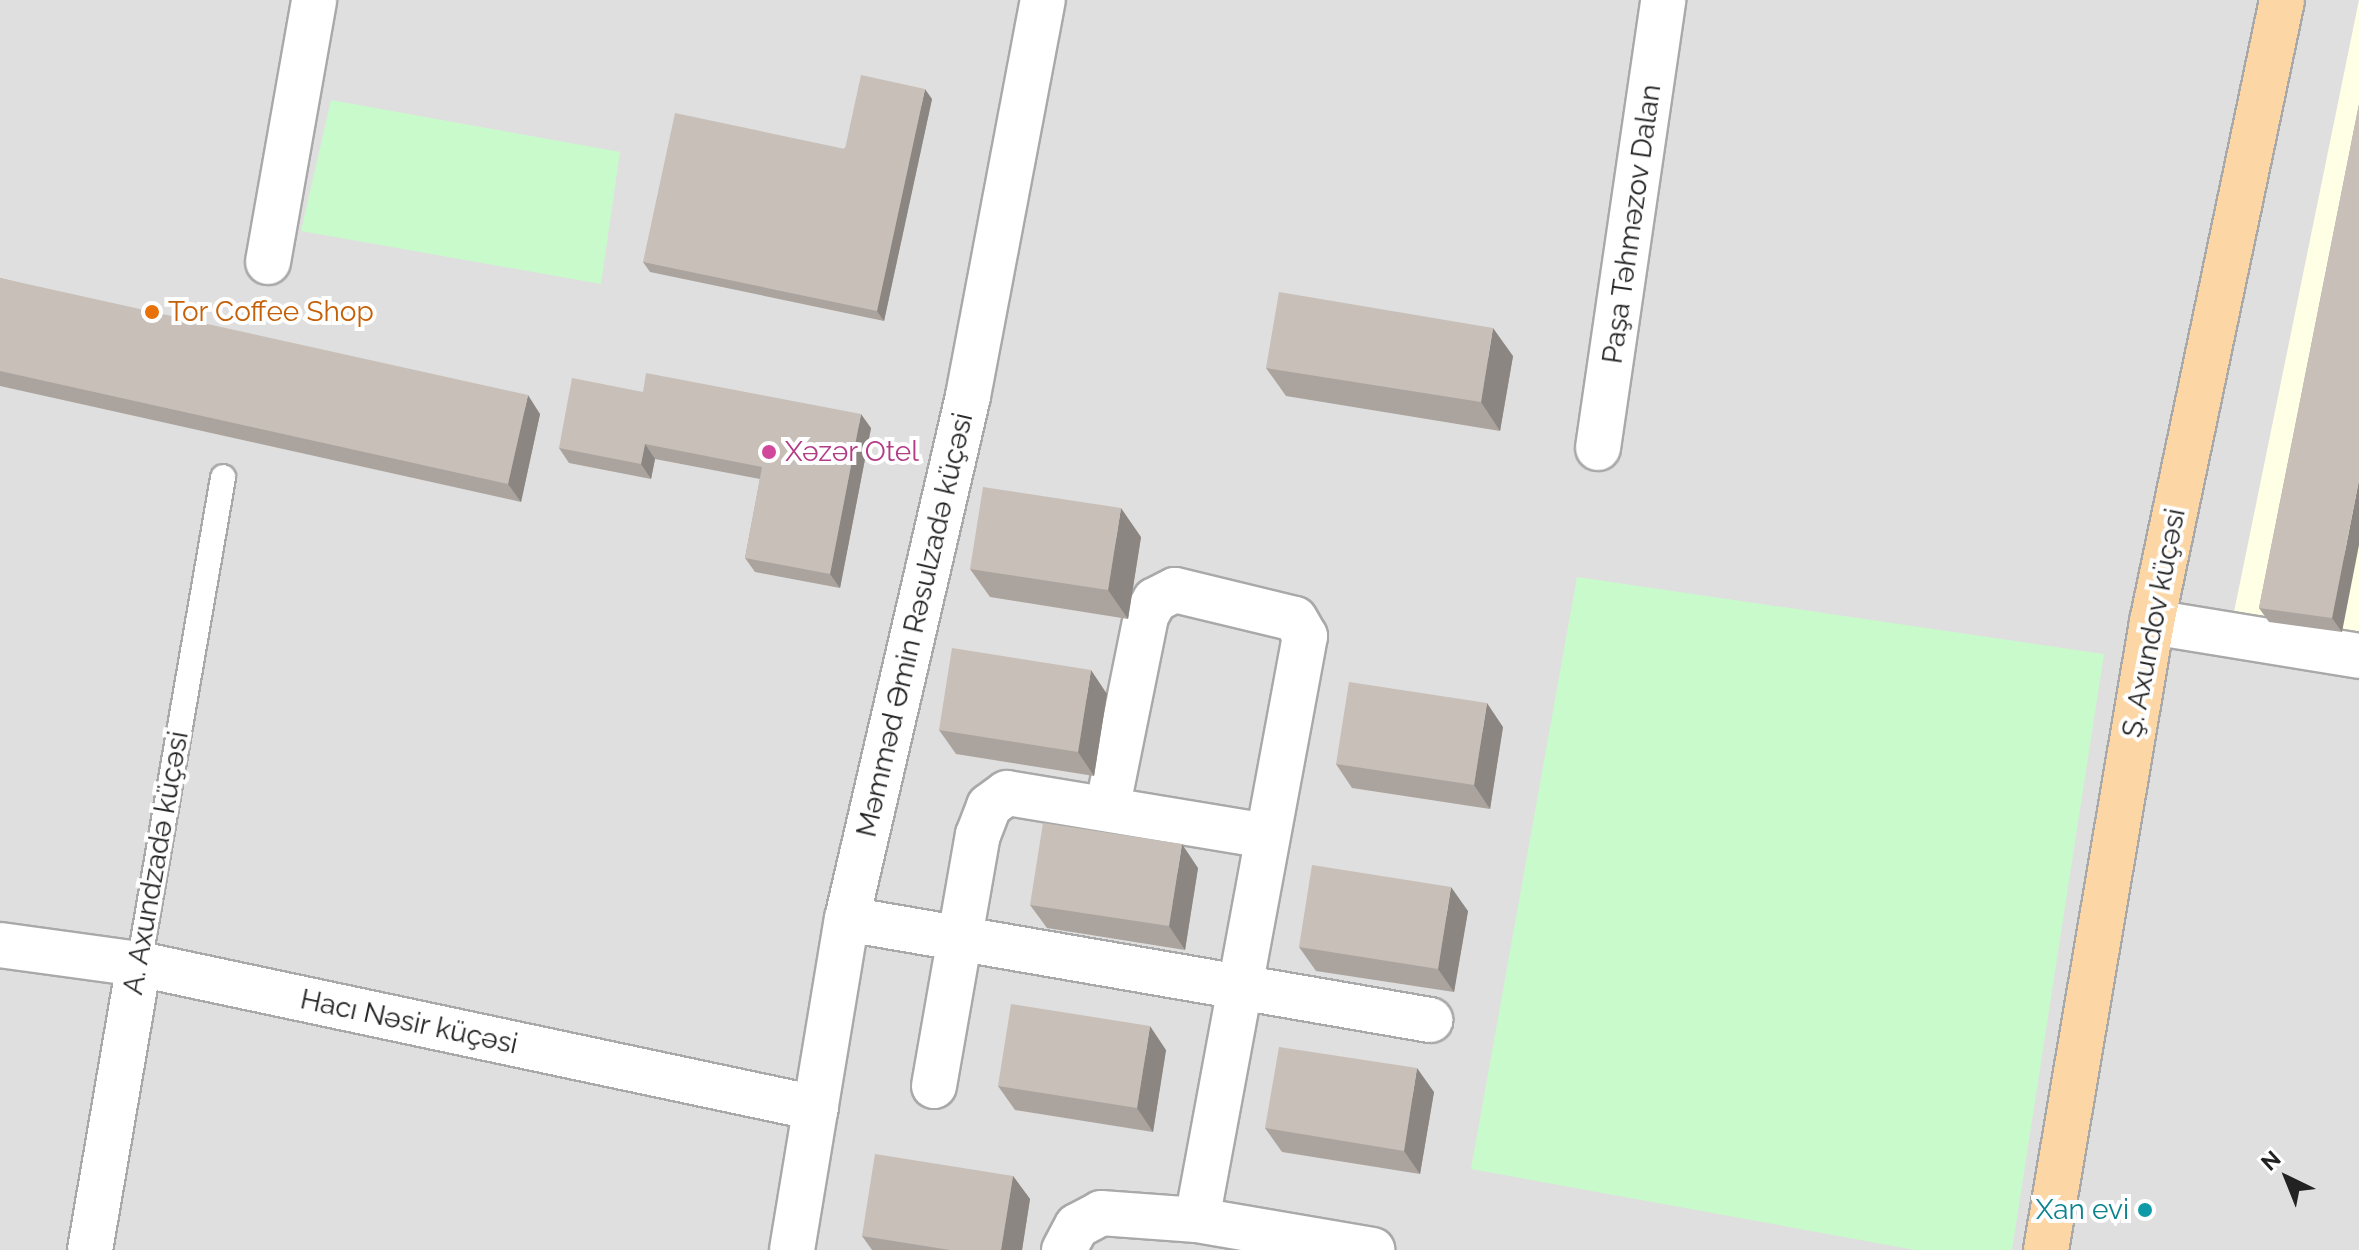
<!DOCTYPE html>
<html>
<head>
<meta charset="utf-8">
<style>
  body { margin:0 }
  #map { position:relative; width:2359px; height:1250px; overflow:hidden; background:#f2efe9; font-family:Raleway,sans-serif }
  div>[style] { position:absolute }
  .residential>* { inset:0; background:#e0dfdf }
  .education>* { inset:0; background:#ffffe5 }
  .park>* { inset:0; background:#c8facc }
  .roads { filter:drop-shadow(2px 0 #a9a9a9) drop-shadow(-2px 0 #a9a9a9) drop-shadow(0 2px #a9a9a9) drop-shadow(0 -2px #a9a9a9) }
  .lane>* { height:24px; margin:-12px; padding:0 12px; transform-origin:12px; border-radius:12px; background:#fff }
  .street>* { height:44px; margin:-22px; padding:0 22px; transform-origin:22px; border-radius:22px; background:#fff }
  .primary>* { height:44px; margin:-22px; padding:0 22px; transform-origin:22px; border-radius:22px; background:#fcd6a4 }
  .wall>* { inset:0; background:#aba49e }
  .shaded-wall>* { inset:0; background:#8b8681 }
  .building>* { inset:0; background:#c7bfb8 }
  .dots>* { width:22px; height:22px; translate:-50% -50%; box-sizing:border-box; border:4px solid #fff; border-radius:50% }
  span { translate:-50% -50%; white-space:nowrap; text-align:center; line-height:1.15; -webkit-text-stroke:8px #fff; paint-order:stroke }
  .street-label { font-size:28px; color:#222 }
  .food-label { font-size:28px; color:#c56008 }
  .left { translate:0 -50%; text-align:left }
  .hotel-label { font-size:28px; color:#b23c85 }
  .culture-label { font-size:28px; color:#0d838f }
  .right { translate:-100% -50%; text-align:right }
  .north { position:absolute; left:2247px; top:1138px; width:80px; height:80px; -webkit-text-stroke:6px #fff; paint-order:stroke; rotate:317deg; font-size:22px; font-weight:700; line-height:32px; text-align:center; color:#222 }
  .north::after { content:''; display:block; margin:auto; width:28px; height:36px; background:#222; clip-path:polygon(50% 0,100% 100%,50% 72%,0 100%) }
</style>
</head>
<body>
<div id="map">
  <div class="residential">
    <div style="clip-path:polygon(0 0,2359px 0,2359px 1250px,0 1250px)"></div>
  </div>
  <div class="education">
    <div style="clip-path:polygon(2359px 0,2359px 634px,2233px 617px)"></div>
  </div>
  <div class="park">
    <div style="clip-path:polygon(331px 100px,620px 152px,601px 284px,301px 231px)"></div>
    <div style="clip-path:polygon(1577px 577px,2104px 654px,2012px 1250px,1915px 1250px,1471px 1169px)"></div>
  </div>
  <div class="roads">
    <div class="lane">
      <div style="left:139px;top:964px;width:494px;rotate:-80.2deg"></div>
    </div>
    <div class="street">
      <div style="left:268px;top:262px;width:266px;rotate:-80deg"></div>
      <div style="left:1598px;top:448px;width:453px;rotate:-81.7deg"></div>
      <div style="left:2152px;top:622px;width:210px;rotate:9.3deg"></div>
      <div style="left:1108px;top:805px;width:193px;rotate:-78.6deg"></div>
      <div style="left:1146px;top:616px;width:18px;rotate:-61deg"></div>
      <div style="left:1155px;top:600px;width:22px;rotate:-27deg"></div>
      <div style="left:1175px;top:590px;width:123px;rotate:13.6deg"></div>
      <div style="left:1295px;top:619px;width:20px;rotate:60deg"></div>
      <div style="left:1305px;top:636px;width:594px;rotate:100.48deg"></div>
      <div style="left:847px;top:919px;width:592px;rotate:9.83deg"></div>
      <div style="left:0;top:945px;width:140px;rotate:7.8deg"></div>
      <div style="left:139px;top:964px;width:692px;rotate:12.01deg"></div>
      <div style="left:934px;top:1086px;width:255px;rotate:-80.1deg"></div>
      <div style="left:978px;top:835px;width:31px;rotate:-69deg"></div>
      <div style="left:989px;top:806px;width:22px;rotate:-36deg"></div>
      <div style="left:1007px;top:793px;width:264px;rotate:9.4deg"></div>
      <div style="left:90px;top:1250px;width:290px;rotate:-80.3deg"></div>
      <div style="left:792px;top:1250px;width:336px;rotate:-80.6deg"></div>
      <div style="left:847px;top:919px;width:537px;rotate:-76.97deg"></div>
      <div style="left:968px;top:396px;width:403px;rotate:-79.3deg"></div>
      <div style="left:1064px;top:1250px;width:27px;rotate:-62deg"></div>
      <div style="left:1077px;top:1226px;width:27px;rotate:-28deg"></div>
      <div style="left:1101px;top:1213px;width:96px;rotate:4.2deg"></div>
      <div style="left:1197px;top:1220px;width:178px;rotate:9.7deg"></div>
    </div>
    <div class="primary">
      <div style="left:2046px;top:1250px;width:637px;rotate:-80.42deg"></div>
      <div style="left:2152px;top:622px;width:635px;rotate:-78.19deg"></div>
    </div>
  </div>
  <div class="wall">
    <div style="clip-path:polygon(932px 99px,884px 321px,650px 272px,643px 262px)"></div>
    <div style="clip-path:polygon(2359px 104px,2342px 632px,2269px 622px,2259px 608px)"></div>
    <div style="clip-path:polygon(0 278px,540px 414px,521px 502px,0 386px)"></div>
    <div style="clip-path:polygon(1513px 356px,1500px 431px,1286px 396px,1266px 368px)"></div>
    <div style="clip-path:polygon(643px 392px,871px 428px,840px 588px,755px 572px,745px 558px,760px 479px,655px 459px,651px 479px,569px 463px,559px 448px)"></div>
    <div style="clip-path:polygon(1141px 537px,1128px 619px,990px 597px,970px 569px)"></div>
    <div style="clip-path:polygon(1107px 694px,1094px 776px,956px 754px,939px 730px)"></div>
    <div style="clip-path:polygon(1503px 727px,1490px 809px,1352px 788px,1336px 764px)"></div>
    <div style="clip-path:polygon(1198px 868px,1185px 950px,1047px 928px,1030px 905px)"></div>
    <div style="clip-path:polygon(1468px 911px,1454px 992px,1316px 971px,1299px 947px)"></div>
    <div style="clip-path:polygon(1166px 1050px,1153px 1132px,1015px 1110px,998px 1086px)"></div>
    <div style="clip-path:polygon(1434px 1092px,1420px 1174px,1282px 1152px,1265px 1128px)"></div>
    <div style="clip-path:polygon(1013px 1176px,1030px 1199px,1022px 1250px,872px 1250px,862px 1236px)"></div>
  </div>
  <div class="shaded-wall">
    <div style="clip-path:polygon(925px 89px,932px 99px,884px 321px,877px 311px)"></div>
    <div style="clip-path:polygon(1493px 328px,1513px 356px,1500px 431px,1481px 402px)"></div>
    <div style="clip-path:polygon(528px 395px,540px 414px,521px 502px,508px 484px)"></div>
    <div style="clip-path:polygon(861px 414px,871px 428px,840px 588px,830px 574px)"></div>
    <div style="clip-path:polygon(645px 444px,655px 459px,651px 479px,641px 464px)"></div>
    <div style="clip-path:polygon(2359px 480px,2359px 545px,2342px 632px,2332px 618px)"></div>
    <div style="clip-path:polygon(1121px 508px,1141px 537px,1128px 619px,1108px 590px)"></div>
    <div style="clip-path:polygon(1091px 670px,1107px 694px,1094px 776px,1078px 752px)"></div>
    <div style="clip-path:polygon(1487px 703px,1503px 727px,1490px 809px,1474px 785px)"></div>
    <div style="clip-path:polygon(1182px 844px,1198px 868px,1185px 950px,1169px 926px)"></div>
    <div style="clip-path:polygon(1451px 887px,1468px 911px,1454px 992px,1438px 969px)"></div>
    <div style="clip-path:polygon(1150px 1026px,1166px 1050px,1153px 1132px,1137px 1108px)"></div>
    <div style="clip-path:polygon(1417px 1068px,1434px 1092px,1420px 1174px,1404px 1151px)"></div>
    <div style="clip-path:polygon(1013px 1176px,1030px 1199px,1022px 1250px,1001px 1250px)"></div>
  </div>
  <div class="building">
    <div style="clip-path:polygon(861px 75px,925px 89px,877px 311px,643px 262px,675px 113px,845px 149px)"></div>
    <div style="clip-path:polygon(2359px 104px,2359px 480px,2332px 618px,2259px 608px)"></div>
    <div style="clip-path:polygon(0 278px,528px 395px,508px 484px,0 371px)"></div>
    <div style="clip-path:polygon(1279px 292px,1493px 328px,1481px 402px,1266px 368px)"></div>
    <div style="clip-path:polygon(646px 373px,861px 414px,830px 574px,745px 558px,762px 467px,645px 444px,641px 464px,559px 448px,572px 378px,643px 392px)"></div>
    <div style="clip-path:polygon(983px 487px,1121px 508px,1108px 590px,970px 569px)"></div>
    <div style="clip-path:polygon(952px 648px,1091px 670px,1078px 752px,939px 730px)"></div>
    <div style="clip-path:polygon(1349px 682px,1487px 703px,1474px 785px,1336px 764px)"></div>
    <div style="clip-path:polygon(1043px 823px,1182px 844px,1169px 926px,1030px 905px)"></div>
    <div style="clip-path:polygon(1312px 865px,1451px 887px,1438px 969px,1299px 947px)"></div>
    <div style="clip-path:polygon(1011px 1004px,1150px 1026px,1137px 1108px,998px 1086px)"></div>
    <div style="clip-path:polygon(1279px 1047px,1417px 1068px,1404px 1151px,1265px 1128px)"></div>
    <div style="clip-path:polygon(875px 1154px,1013px 1176px,1001px 1250px,950px 1250px,862px 1236px)"></div>
  </div>
  <div class="dots">
    <div style="left:152px;top:312px;background:#e8710a"></div>
    <div style="left:769px;top:452px;background:#d1479c"></div>
    <div style="left:2145px;top:1210px;background:#0f9aa8"></div>
  </div>
  <div class="street-label">
    <span style="left:1632px;top:224px;rotate:-82deg">Paşa Təhməzov Dalan</span>
    <span style="left:2154px;top:623px;rotate:-79deg">Ş. Axundov küçəsi</span>
    <span style="left:915px;top:625px;rotate:-77deg">Məmməd Əmin Rəsulzadə küçəsi</span>
    <span style="left:156px;top:863px;rotate:-80deg">A. Axundzadə küçəsi</span>
    <span style="left:409px;top:1022px;rotate:12deg">Hacı Nəsir küçəsi</span>
  </div>
  <div class="food-label">
    <span class="left" style="left:168px;top:312px">Tor Coffee Shop</span>
  </div>
  <div class="hotel-label">
    <span class="left" style="left:785px;top:452px">Xəzər Otel</span>
  </div>
  <div class="culture-label">
    <span class="right" style="left:2129px;top:1210px">Xan evi</span>
  </div>
  <div class="north">N</div>
</div>
</body>
</html>
